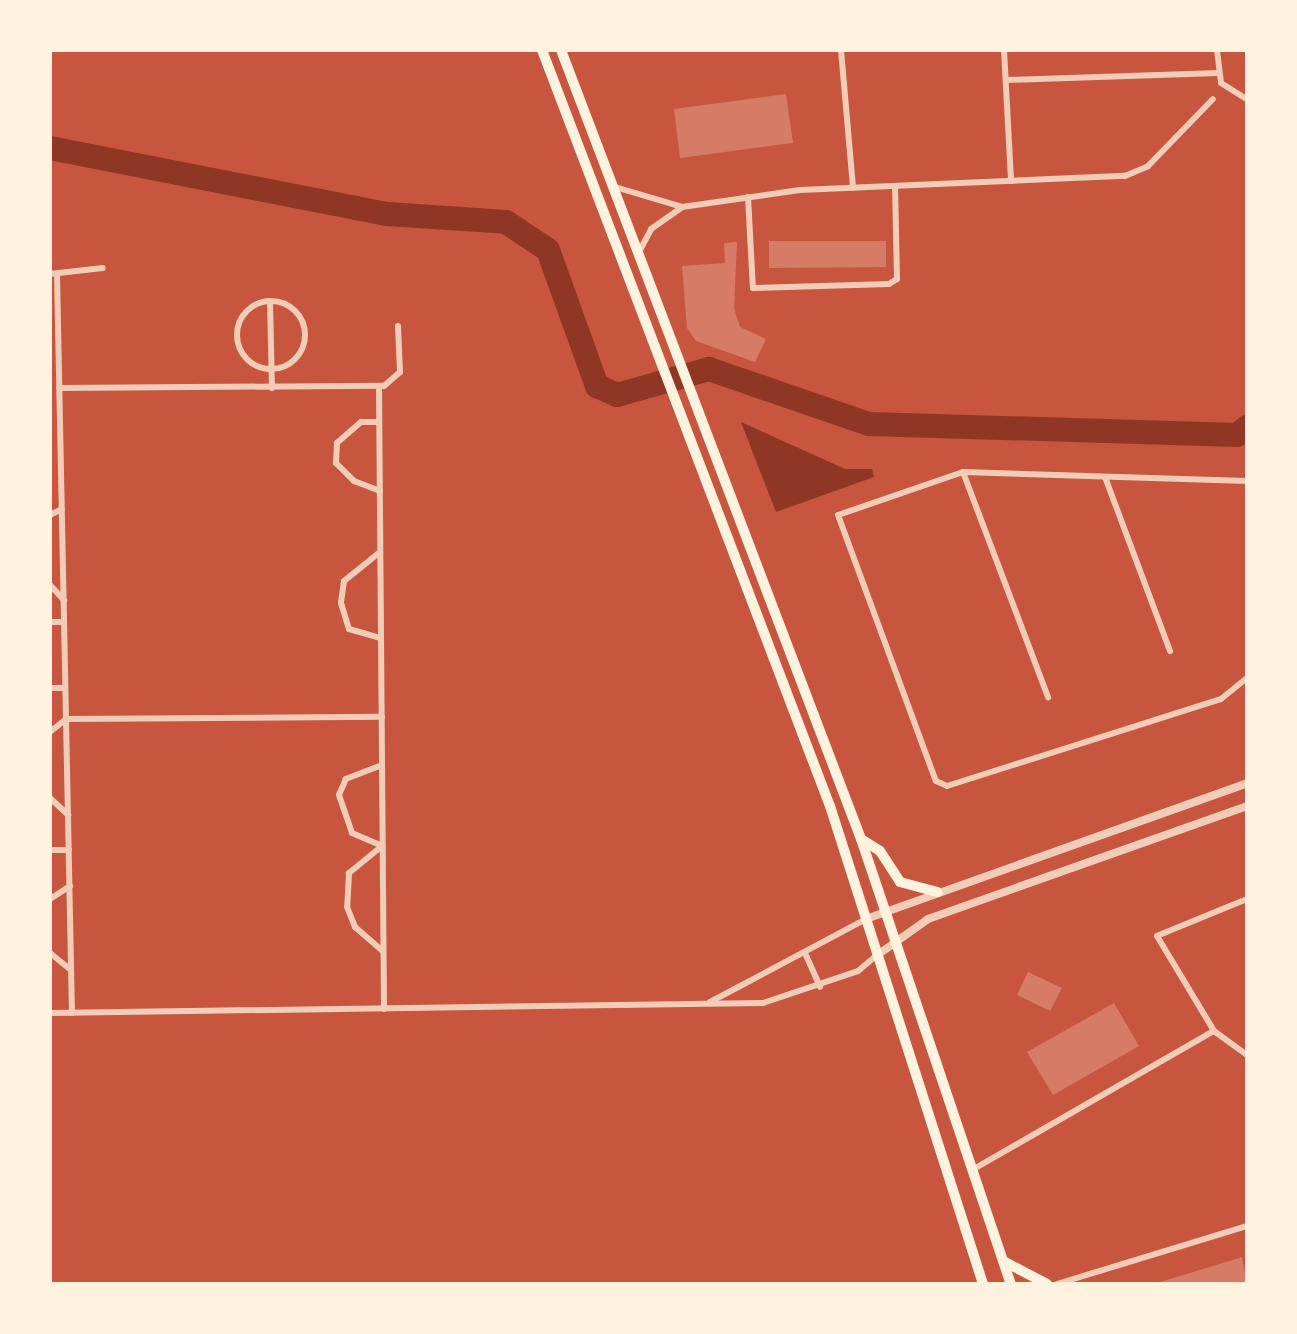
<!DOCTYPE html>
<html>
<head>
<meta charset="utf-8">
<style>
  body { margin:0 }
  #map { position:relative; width:1297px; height:1334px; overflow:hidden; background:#c8553d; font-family:Literata,serif }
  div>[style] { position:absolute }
  .water>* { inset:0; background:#8f3625 }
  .river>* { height:24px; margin:-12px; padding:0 12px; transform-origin:12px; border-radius:12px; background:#8f3625 }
  .building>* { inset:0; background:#d67c66 }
  .minor>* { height:6px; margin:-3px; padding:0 3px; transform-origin:3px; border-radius:3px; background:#f1ccb7 }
  .minor>.ring { margin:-3px; padding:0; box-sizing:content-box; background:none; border:6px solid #f1ccb7; border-radius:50% }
  .tertiary>* { height:8px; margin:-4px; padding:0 4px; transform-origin:4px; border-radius:4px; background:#f1ccb7 }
  .primary>* { height:10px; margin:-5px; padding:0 5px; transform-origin:5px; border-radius:5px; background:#fff3e0 }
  span { translate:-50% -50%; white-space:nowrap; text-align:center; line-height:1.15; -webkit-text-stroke:7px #fff3e0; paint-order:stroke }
  .frame { position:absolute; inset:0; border:52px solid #fff3e0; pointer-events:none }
</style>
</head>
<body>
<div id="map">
  <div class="water">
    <div style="clip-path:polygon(741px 422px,845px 469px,872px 469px,874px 477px,776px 512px)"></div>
  </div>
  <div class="river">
    <div style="left:50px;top:148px;width:343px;rotate:11.1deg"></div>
    <div style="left:387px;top:214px;width:119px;rotate:3.8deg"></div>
    <div style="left:506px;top:222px;width:50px;rotate:33.7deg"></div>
    <div style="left:548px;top:250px;width:145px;rotate:70.2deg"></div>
    <div style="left:597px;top:386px;width:22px;rotate:24deg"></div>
    <div style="left:617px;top:395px;width:96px;rotate:-15.8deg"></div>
    <div style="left:709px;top:369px;width:169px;rotate:19deg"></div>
    <div style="left:869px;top:424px;width:368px;rotate:1.7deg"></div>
    <div style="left:1237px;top:435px;width:13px;rotate:-39deg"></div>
  </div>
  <div class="building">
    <div style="clip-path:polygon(786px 94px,793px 143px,680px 158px,674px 109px)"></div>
    <div style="clip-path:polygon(769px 241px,886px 241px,886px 267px,769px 268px)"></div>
    <div style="clip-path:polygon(737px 242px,734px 308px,740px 327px,766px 339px,755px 362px,696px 341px,687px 328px,682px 266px,725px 263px,724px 243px)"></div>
    <div style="clip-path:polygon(1028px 972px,1062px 988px,1050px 1011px,1017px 995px)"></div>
    <div style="clip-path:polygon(1114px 1003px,1139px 1046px,1053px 1095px,1027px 1052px)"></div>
    <div style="clip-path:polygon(1242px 1257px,1247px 1284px,1157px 1284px,1157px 1283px)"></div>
  </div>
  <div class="minor">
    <div style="left:841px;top:50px;width:138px;rotate:85deg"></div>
    <div style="left:1004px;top:50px;width:131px;rotate:86.9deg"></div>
    <div style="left:1217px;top:50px;width:33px;rotate:83deg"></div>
    <div style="left:1221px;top:83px;width:31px;rotate:32deg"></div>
    <div style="left:1006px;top:80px;width:212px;rotate:-1.9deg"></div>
    <div style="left:615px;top:187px;width:70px;rotate:16.6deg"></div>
    <div style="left:682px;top:207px;width:119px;rotate:-8.2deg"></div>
    <div style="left:800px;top:190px;width:325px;rotate:-2.5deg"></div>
    <div style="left:1125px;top:176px;width:25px;rotate:-23deg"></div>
    <div style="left:1148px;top:166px;width:93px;rotate:-45.9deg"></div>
    <div style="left:748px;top:197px;width:91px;rotate:86.9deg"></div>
    <div style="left:753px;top:288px;width:136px;rotate:-1.7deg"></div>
    <div style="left:889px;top:284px;width:9px;rotate:-32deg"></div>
    <div style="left:897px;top:279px;width:93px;rotate:-91.2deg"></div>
    <div style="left:639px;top:252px;width:26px;rotate:-62deg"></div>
    <div style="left:651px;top:229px;width:38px;rotate:-35deg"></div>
    <div style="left:50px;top:274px;width:53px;rotate:-6.5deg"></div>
    <div style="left:57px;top:274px;width:739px;rotate:88.84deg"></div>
    <div class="ring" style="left:237px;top:301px;width:62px;height:62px"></div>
    <div style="left:270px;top:301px;width:87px;rotate:88.7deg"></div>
    <div style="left:379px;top:386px;width:623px;rotate:89.54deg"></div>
    <div style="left:59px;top:388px;width:325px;rotate:-0.4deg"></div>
    <div style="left:384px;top:386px;width:21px;rotate:-41deg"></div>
    <div style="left:400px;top:372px;width:46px;rotate:-92.5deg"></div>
    <div style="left:379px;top:422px;width:18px;rotate:180deg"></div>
    <div style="left:361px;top:422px;width:32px;rotate:139deg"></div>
    <div style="left:337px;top:443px;width:20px;rotate:93deg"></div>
    <div style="left:336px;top:463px;width:25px;rotate:45deg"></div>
    <div style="left:354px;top:481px;width:28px;rotate:21deg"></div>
    <div style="left:963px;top:472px;width:241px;rotate:69.3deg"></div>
    <div style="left:1105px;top:477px;width:186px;rotate:69.5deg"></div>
    <div style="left:1247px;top:481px;width:284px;rotate:-178.2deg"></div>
    <div style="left:963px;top:472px;width:132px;rotate:161deg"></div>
    <div style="left:838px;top:515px;width:283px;rotate:69.8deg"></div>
    <div style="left:936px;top:781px;width:12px;rotate:24deg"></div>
    <div style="left:947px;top:786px;width:287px;rotate:-17.6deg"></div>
    <div style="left:1221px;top:699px;width:33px;rotate:-39deg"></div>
    <div style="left:50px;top:515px;width:13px;rotate:-27deg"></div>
    <div style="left:380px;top:552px;width:46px;rotate:141.1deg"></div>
    <div style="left:344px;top:581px;width:22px;rotate:98deg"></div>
    <div style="left:341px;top:603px;width:27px;rotate:73deg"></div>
    <div style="left:349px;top:629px;width:33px;rotate:16deg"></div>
    <div style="left:50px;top:585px;width:21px;rotate:47deg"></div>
    <div style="left:50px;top:622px;width:14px"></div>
    <div style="left:50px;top:688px;width:15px"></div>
    <div style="left:50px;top:732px;width:21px;rotate:-39deg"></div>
    <div style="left:66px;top:719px;width:316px;rotate:-0.4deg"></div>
    <div style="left:382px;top:765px;width:39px;rotate:159deg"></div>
    <div style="left:346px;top:779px;width:17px;rotate:114deg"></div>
    <div style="left:339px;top:795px;width:40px;rotate:71.1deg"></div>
    <div style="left:352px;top:833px;width:33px;rotate:23deg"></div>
    <div style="left:382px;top:846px;width:43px;rotate:140.7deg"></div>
    <div style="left:349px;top:873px;width:34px;rotate:93deg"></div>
    <div style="left:347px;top:907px;width:22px;rotate:68deg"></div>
    <div style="left:355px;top:927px;width:37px;rotate:41deg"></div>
    <div style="left:50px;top:798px;width:25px;rotate:43deg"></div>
    <div style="left:50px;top:850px;width:19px"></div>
    <div style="left:50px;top:899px;width:24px;rotate:-33deg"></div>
    <div style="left:1247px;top:899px;width:97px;rotate:157.7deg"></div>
    <div style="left:1157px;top:936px;width:111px;rotate:59deg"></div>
    <div style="left:1214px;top:1031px;width:41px;rotate:36deg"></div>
    <div style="left:50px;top:953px;width:27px;rotate:39deg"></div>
    <div style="left:805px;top:953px;width:37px;rotate:66deg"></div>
    <div style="left:710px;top:1002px;width:177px;rotate:-28deg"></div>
    <div style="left:50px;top:1013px;width:713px;rotate:-0.8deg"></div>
    <div style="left:763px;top:1003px;width:100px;rotate:-18.6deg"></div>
    <div style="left:858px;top:971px;width:23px;rotate:-40deg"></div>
    <div style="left:972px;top:1170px;width:279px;rotate:-29.9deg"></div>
    <div style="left:1057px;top:1284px;width:199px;rotate:-17deg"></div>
  </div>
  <div class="tertiary">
    <div style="left:866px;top:919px;width:405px;rotate:-19.6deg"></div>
    <div style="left:876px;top:956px;width:64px;rotate:-35.4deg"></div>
    <div style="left:928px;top:919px;width:338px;rotate:-19.5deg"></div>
  </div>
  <div class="primary">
    <div style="left:542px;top:50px;width:809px;rotate:69.15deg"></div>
    <div style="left:830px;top:806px;width:502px;rotate:72.25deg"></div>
    <div style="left:561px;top:50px;width:844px;rotate:69.18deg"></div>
    <div style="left:861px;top:839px;width:470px;rotate:71.4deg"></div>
    <div style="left:861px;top:839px;width:22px;rotate:32deg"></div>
    <div style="left:880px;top:851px;width:37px;rotate:57deg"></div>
    <div style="left:900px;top:882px;width:39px;rotate:15deg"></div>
    <div style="left:1005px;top:1262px;width:47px;rotate:27.6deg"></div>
  </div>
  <div class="frame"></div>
</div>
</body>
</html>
